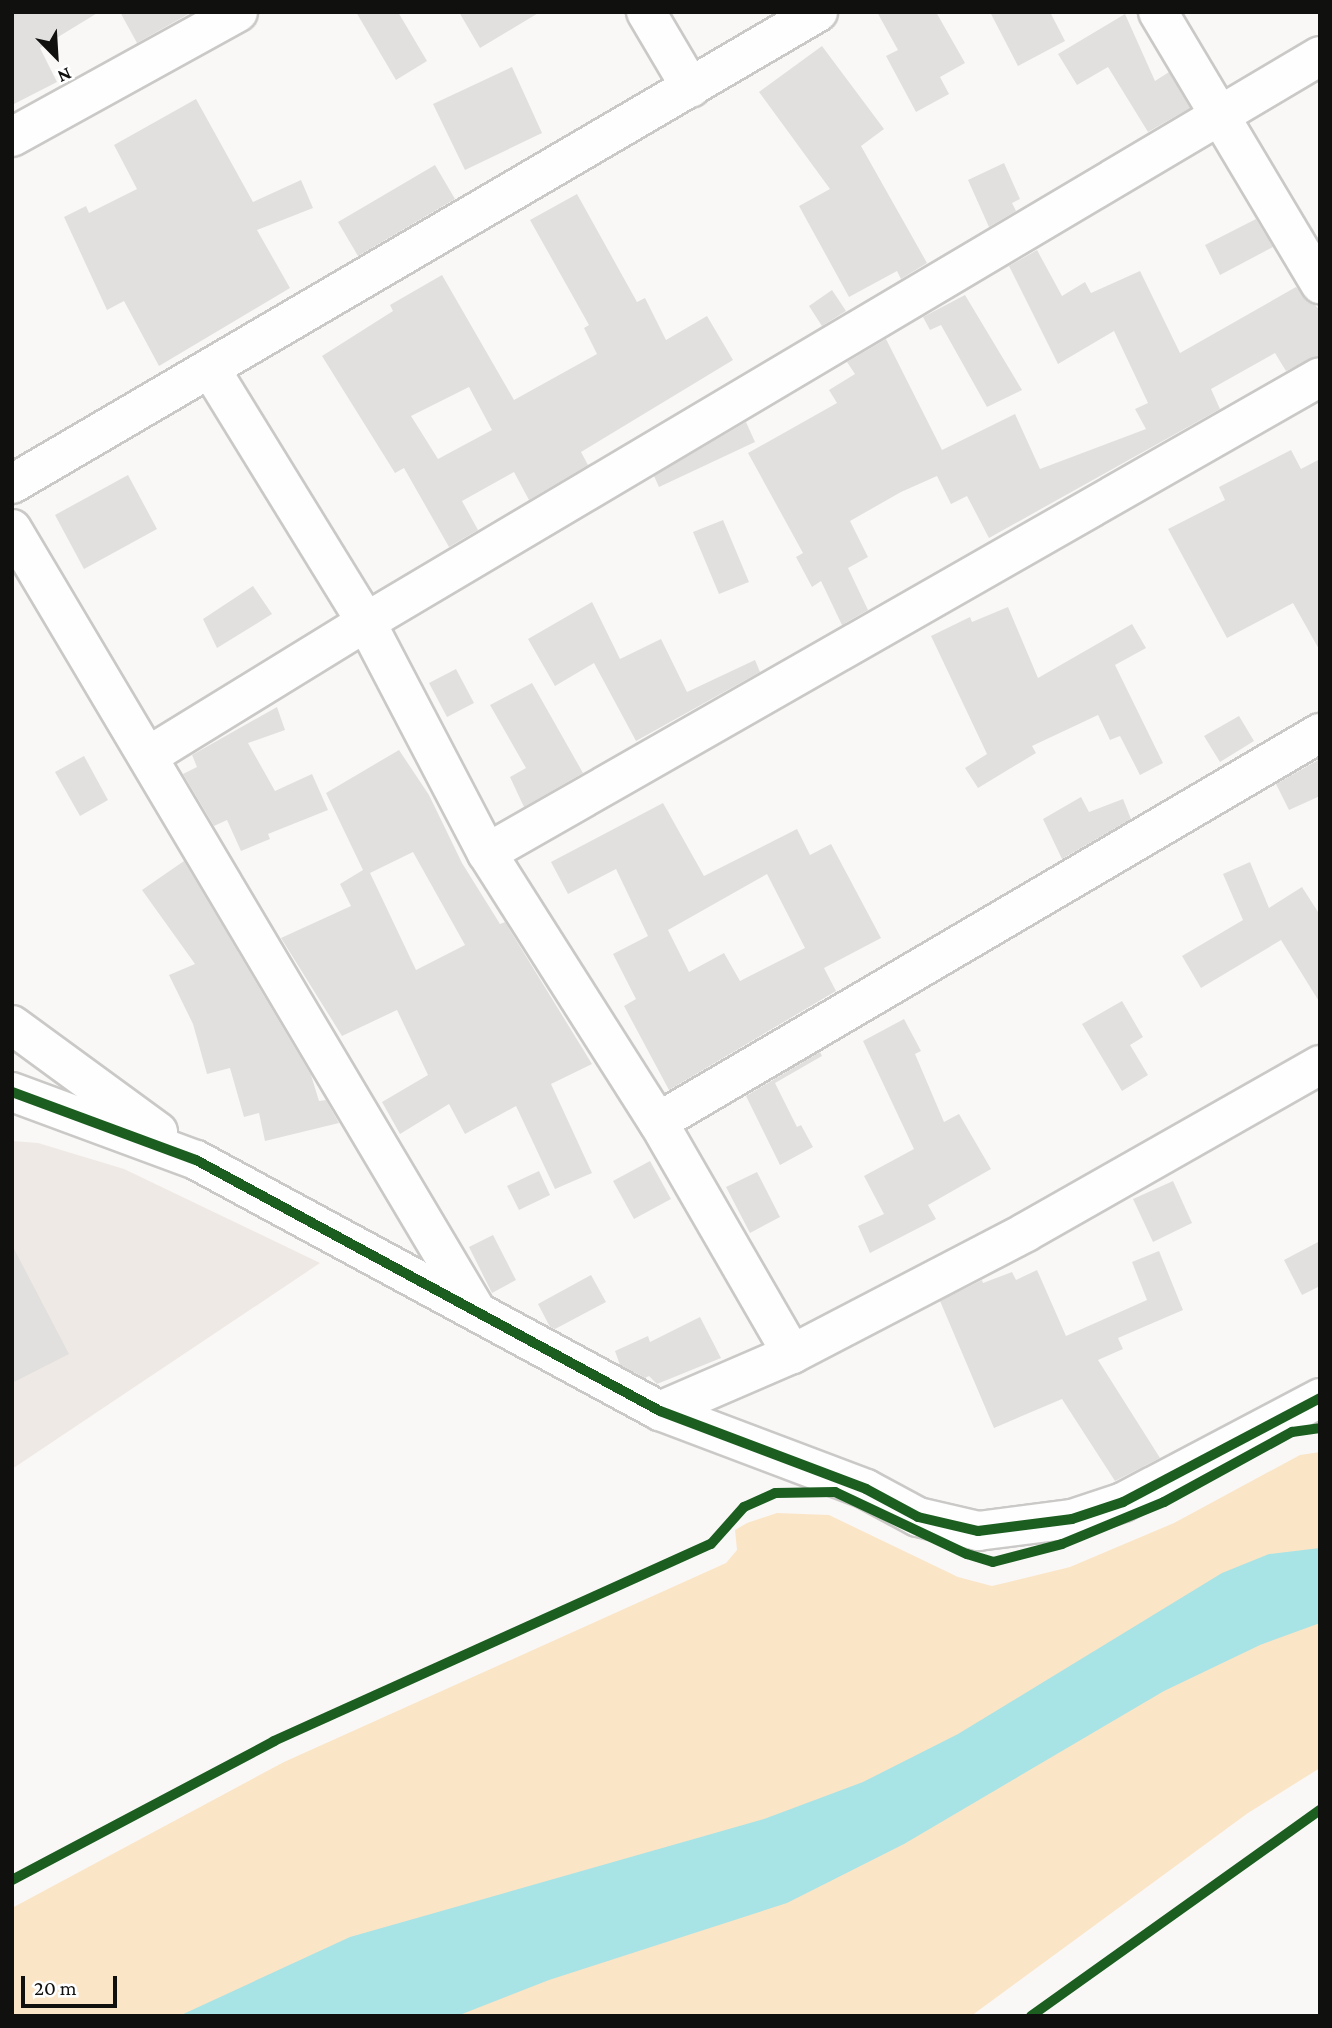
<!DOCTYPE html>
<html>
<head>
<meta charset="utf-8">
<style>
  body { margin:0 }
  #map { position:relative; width:1332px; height:2028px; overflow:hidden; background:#f9f8f6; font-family:"Crimson Pro",serif }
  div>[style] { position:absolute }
  .built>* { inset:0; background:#eee9e4 }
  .green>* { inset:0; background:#fbe5c7 }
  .water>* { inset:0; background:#a8e3e6 }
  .building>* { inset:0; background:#e1e0df }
  .roads { filter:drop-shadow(2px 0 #cac9c7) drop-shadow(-2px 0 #cac9c7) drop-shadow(0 2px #cac9c7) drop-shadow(0 -2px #cac9c7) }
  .minor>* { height:38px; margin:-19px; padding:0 19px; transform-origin:19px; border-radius:19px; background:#fefefe }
  .cycleway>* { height:10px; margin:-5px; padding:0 5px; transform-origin:5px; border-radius:5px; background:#1b5e20 }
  span { translate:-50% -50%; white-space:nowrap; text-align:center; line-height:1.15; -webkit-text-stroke:6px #fff; paint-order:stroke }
  .frame { position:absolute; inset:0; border:14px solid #10100f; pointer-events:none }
  .north { position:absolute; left:21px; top:21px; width:70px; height:70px; -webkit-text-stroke:5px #fff; paint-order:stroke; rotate:156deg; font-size:19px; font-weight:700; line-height:28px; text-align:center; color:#10100f }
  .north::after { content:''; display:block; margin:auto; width:24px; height:32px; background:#10100f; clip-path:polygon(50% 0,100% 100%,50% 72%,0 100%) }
  .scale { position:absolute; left:21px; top:1976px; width:96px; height:32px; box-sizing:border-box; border:4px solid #10100f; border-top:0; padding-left:9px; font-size:21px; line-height:24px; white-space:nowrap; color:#10100f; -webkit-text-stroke:5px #fff; paint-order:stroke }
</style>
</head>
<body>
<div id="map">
  <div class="built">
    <div style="clip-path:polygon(12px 1141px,38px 1143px,124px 1169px,320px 1263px,12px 1469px)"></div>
  </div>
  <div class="green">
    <div style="clip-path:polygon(1320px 1452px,1320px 1768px,1248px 1813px,971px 2016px,12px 2016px,12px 1908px,284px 1762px,726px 1563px,737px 1550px,735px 1530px,747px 1523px,777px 1513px,829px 1515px,958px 1577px,992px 1586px,1070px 1567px,1174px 1523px,1300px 1455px)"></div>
  </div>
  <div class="water">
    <div style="clip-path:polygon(1320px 1548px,1320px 1623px,1260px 1645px,1164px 1691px,904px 1844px,787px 1903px,549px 1980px,457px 2016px,179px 2016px,350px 1937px,764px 1819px,863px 1782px,958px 1734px,1222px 1573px,1269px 1554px)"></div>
  </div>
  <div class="building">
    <div style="clip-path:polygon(12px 12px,99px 12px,40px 48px,57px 82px,12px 105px)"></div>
    <div style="clip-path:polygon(120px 12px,192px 12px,137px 43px)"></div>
    <div style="clip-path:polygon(356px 12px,398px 12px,427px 61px,396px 80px)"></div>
    <div style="clip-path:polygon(459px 12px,540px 12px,480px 48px)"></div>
    <div style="clip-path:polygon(877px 12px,936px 12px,965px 63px,940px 77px,949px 94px,916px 112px,886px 56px,898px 50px)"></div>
    <div style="clip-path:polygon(990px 12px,1050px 12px,1065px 41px,1018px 66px)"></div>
    <div style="clip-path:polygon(1125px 14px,1155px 81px,1169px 72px,1190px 108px,1148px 132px,1108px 67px,1077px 85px,1058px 54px)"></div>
    <div style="clip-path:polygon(822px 46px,884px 129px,861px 146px,927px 263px,901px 279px,897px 271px,849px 297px,799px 206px,830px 189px,759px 92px)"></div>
    <div style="clip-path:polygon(512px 67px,542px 133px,465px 170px,433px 104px)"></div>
    <div style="clip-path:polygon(196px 99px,253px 202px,301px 180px,313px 208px,257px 230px,290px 288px,159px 366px,124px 301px,107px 310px,64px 217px,86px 206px,89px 213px,137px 189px,114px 145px)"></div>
    <div style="clip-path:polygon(1004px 163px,1020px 199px,1012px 203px,1016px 211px,989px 227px,968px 180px)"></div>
    <div style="clip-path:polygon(435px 165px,455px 199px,358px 256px,338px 222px)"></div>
    <div style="clip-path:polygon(evenodd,577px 194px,637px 302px,645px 298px,666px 340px,707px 316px,733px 360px,581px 452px,588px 465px,529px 500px,514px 472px,462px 501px,478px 530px,449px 547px,404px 468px,395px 473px,322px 356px,393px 311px,390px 305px,442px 275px,514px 400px,597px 354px,584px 328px,589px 325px,530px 220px,577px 194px,469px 387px,492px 430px,438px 459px,411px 416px,469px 387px)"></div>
    <div style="clip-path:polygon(1256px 219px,1273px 247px,1220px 275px,1205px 245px)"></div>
    <div style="clip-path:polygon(1037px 250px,1062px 296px,1085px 282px,1091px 293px,1140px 271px,1180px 353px,1296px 287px,1320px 310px,1320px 355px,1286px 371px,1275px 353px,1211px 389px,1220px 409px,989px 538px,967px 496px,951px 504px,937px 476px,901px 492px,850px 521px,868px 557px,848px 568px,868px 610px,842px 625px,821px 581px,812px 587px,796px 557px,803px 553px,748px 453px,837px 403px,829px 390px,855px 374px,847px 362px,886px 339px,942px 450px,1015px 414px,1040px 469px,1146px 429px,1135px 409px,1148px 403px,1114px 331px,1058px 364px,1009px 266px)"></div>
    <div style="clip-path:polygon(832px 290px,846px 311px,822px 326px,809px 306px)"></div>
    <div style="clip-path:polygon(965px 295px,1022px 390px,987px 407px,941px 325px,930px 330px,923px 317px)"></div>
    <div style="clip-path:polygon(746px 422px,755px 442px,659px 487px,654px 476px)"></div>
    <div style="clip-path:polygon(1291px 450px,1301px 469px,1320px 459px,1320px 651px,1293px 603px,1227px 638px,1168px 529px,1225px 500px,1219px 487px)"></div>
    <div style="clip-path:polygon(128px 475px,157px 529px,84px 569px,55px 515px)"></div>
    <div style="clip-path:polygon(723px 520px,749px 582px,719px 594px,693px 532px)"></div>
    <div style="clip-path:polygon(253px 586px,272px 614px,217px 648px,203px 619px)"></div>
    <div style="clip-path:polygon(592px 602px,620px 659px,661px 639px,687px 692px,755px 660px,760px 672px,636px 741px,594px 663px,555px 686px,528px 639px)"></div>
    <div style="clip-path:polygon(1008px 607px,1038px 678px,1132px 624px,1146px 648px,1115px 665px,1163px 763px,1140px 775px,1120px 736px,1110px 740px,1098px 715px,1032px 746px,1036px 753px,978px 788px,965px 768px,987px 754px,931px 636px,970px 617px,972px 622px)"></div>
    <div style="clip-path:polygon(456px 669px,474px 703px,447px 717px,429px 683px)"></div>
    <div style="clip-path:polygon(532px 683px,583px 773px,524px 807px,510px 777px,526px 768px,490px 705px)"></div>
    <div style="clip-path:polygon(277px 707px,285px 730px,248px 743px,275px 791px,312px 774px,328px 810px,268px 834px,270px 839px,241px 851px,227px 820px,214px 826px,183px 774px,197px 767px,192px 755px)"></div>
    <div style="clip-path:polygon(1239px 716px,1254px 741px,1220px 762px,1204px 736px)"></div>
    <div style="clip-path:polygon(evenodd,399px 750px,429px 795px,462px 863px,500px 924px,505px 922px,592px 1064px,551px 1084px,592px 1173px,555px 1189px,516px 1106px,465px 1134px,449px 1104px,400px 1134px,382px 1102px,428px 1075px,397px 1010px,342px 1036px,281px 938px,351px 906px,340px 884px,363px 870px,326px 793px,399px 750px,413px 852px,465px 945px,416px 970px,370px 873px,413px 852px)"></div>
    <div style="clip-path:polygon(84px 756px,108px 800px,80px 816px,55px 772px)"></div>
    <div style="clip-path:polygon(1320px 759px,1320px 796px,1289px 810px,1276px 784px)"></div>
    <div style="clip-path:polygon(1081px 797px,1089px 812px,1123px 799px,1131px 819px,1062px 859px,1043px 819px)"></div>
    <div style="clip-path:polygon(evenodd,663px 803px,704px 876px,797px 829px,810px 855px,831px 844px,881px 938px,824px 968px,836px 991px,669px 1090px,624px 1006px,636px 999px,613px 954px,648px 936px,616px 869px,568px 894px,551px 862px,663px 803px,767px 874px,805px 948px,740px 981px,724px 953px,689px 972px,668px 930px,767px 874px)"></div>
    <div style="clip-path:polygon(184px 861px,311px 1075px,319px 1101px,326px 1100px,339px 1123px,265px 1141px,259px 1113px,244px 1117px,230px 1068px,207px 1074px,193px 1024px,169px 975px,195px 964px,142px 890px)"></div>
    <div style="clip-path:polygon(1250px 862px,1269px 908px,1302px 887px,1320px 915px,1320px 1003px,1281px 940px,1201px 988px,1182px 956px,1243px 920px,1223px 874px)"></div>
    <div style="clip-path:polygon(1122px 1001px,1143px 1037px,1130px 1045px,1148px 1075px,1122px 1091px,1082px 1024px)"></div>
    <div style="clip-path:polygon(904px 1019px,921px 1051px,915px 1054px,944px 1122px,959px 1114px,991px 1169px,928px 1205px,936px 1219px,870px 1253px,858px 1226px,884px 1214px,864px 1176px,914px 1149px,863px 1041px)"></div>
    <div style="clip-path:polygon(820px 1052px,822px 1056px,775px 1083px,797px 1127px,801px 1125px,813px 1147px,780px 1165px,746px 1096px)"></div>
    <div style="clip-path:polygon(650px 1161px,671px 1199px,634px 1219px,613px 1181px)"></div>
    <div style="clip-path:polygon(539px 1171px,550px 1195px,519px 1210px,507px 1186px)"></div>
    <div style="clip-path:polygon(757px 1172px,780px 1217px,750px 1233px,726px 1187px)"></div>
    <div style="clip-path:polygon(1173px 1181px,1192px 1223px,1153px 1242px,1133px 1199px)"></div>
    <div style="clip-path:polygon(493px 1235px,516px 1280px,492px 1293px,469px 1247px)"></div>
    <div style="clip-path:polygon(1320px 1241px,1320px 1286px,1302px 1295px,1284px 1260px)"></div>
    <div style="clip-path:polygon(12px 1245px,69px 1354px,12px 1383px)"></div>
    <div style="clip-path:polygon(1159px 1251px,1183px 1310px,1118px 1338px,1123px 1349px,1098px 1360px,1160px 1458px,1115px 1481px,1062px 1399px,994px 1428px,940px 1301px,982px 1280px,983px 1283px,1012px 1272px,1016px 1280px,1037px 1270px,1066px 1336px,1147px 1300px,1132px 1262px)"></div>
    <div style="clip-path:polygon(591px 1275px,606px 1302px,555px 1329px,550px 1327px,538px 1304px)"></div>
    <div style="clip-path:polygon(700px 1317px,721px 1358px,657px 1384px,649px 1376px,645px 1378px,620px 1365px,615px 1351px,648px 1336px,650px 1342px)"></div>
  </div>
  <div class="roads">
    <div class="minor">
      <div style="left:646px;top:12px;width:88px;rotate:59.4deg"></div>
      <div style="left:1158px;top:12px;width:317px;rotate:59.2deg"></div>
      <div style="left:12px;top:137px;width:258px;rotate:-28.9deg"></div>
      <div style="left:211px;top:370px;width:296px;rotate:58.4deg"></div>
      <div style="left:366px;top:622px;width:261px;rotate:62.4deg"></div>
      <div style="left:487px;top:853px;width:319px;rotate:57.6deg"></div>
      <div style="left:658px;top:1122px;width:268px;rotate:60deg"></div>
      <div style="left:12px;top:484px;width:934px;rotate:-30.35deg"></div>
      <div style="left:12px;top:529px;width:908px;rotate:59.29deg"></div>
      <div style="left:150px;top:755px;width:254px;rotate:-31.6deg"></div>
      <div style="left:366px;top:622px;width:1109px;rotate:-30.68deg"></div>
      <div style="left:487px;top:853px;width:959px;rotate:-29.74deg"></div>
      <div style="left:12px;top:1025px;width:181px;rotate:36.2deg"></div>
      <div style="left:12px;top:1092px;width:196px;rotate:20.3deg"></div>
      <div style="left:196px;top:1160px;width:528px;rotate:28.41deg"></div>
      <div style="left:660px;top:1411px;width:220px;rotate:20.7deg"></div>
      <div style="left:866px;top:1489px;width:59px;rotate:28.3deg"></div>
      <div style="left:918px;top:1517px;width:62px;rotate:13.1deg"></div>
      <div style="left:978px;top:1531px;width:95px;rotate:-7.3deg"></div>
      <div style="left:1072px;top:1519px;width:54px;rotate:-18.4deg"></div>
      <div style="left:1123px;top:1502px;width:223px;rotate:-27.8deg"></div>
      <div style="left:658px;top:1122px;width:768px;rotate:-30.44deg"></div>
      <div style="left:660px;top:1411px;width:144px;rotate:-23.4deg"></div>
      <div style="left:792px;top:1354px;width:264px;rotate:-27.5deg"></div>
      <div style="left:1026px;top:1232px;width:338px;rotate:-29.6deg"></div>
    </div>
  </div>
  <div class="cycleway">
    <div style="left:12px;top:1092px;width:196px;rotate:20.3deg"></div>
    <div style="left:196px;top:1160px;width:528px;rotate:28.41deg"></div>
    <div style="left:660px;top:1411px;width:220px;rotate:20.7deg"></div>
    <div style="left:866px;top:1489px;width:59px;rotate:28.3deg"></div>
    <div style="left:918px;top:1517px;width:62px;rotate:13.1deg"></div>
    <div style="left:978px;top:1531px;width:95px;rotate:-7.3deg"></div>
    <div style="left:1072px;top:1519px;width:54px;rotate:-18.4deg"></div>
    <div style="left:1123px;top:1502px;width:223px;rotate:-27.8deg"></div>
    <div style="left:12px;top:1880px;width:297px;rotate:-27.9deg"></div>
    <div style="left:274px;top:1741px;width:479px;rotate:-24.3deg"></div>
    <div style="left:711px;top:1544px;width:50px;rotate:-48.3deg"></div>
    <div style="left:744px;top:1507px;width:34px;rotate:-24deg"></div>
    <div style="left:775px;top:1493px;width:60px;rotate:-1deg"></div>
    <div style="left:835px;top:1492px;width:146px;rotate:25.2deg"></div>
    <div style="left:967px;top:1554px;width:27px;rotate:17deg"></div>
    <div style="left:993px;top:1562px;width:71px;rotate:-14.6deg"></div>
    <div style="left:1062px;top:1544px;width:110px;rotate:-22.4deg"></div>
    <div style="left:1164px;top:1502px;width:146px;rotate:-28.7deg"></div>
    <div style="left:1292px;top:1432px;width:28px;rotate:-8deg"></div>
    <div style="left:1031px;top:2016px;width:355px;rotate:-35.5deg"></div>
  </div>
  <div class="frame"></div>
  <div class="north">N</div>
  <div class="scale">20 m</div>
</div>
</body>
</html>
